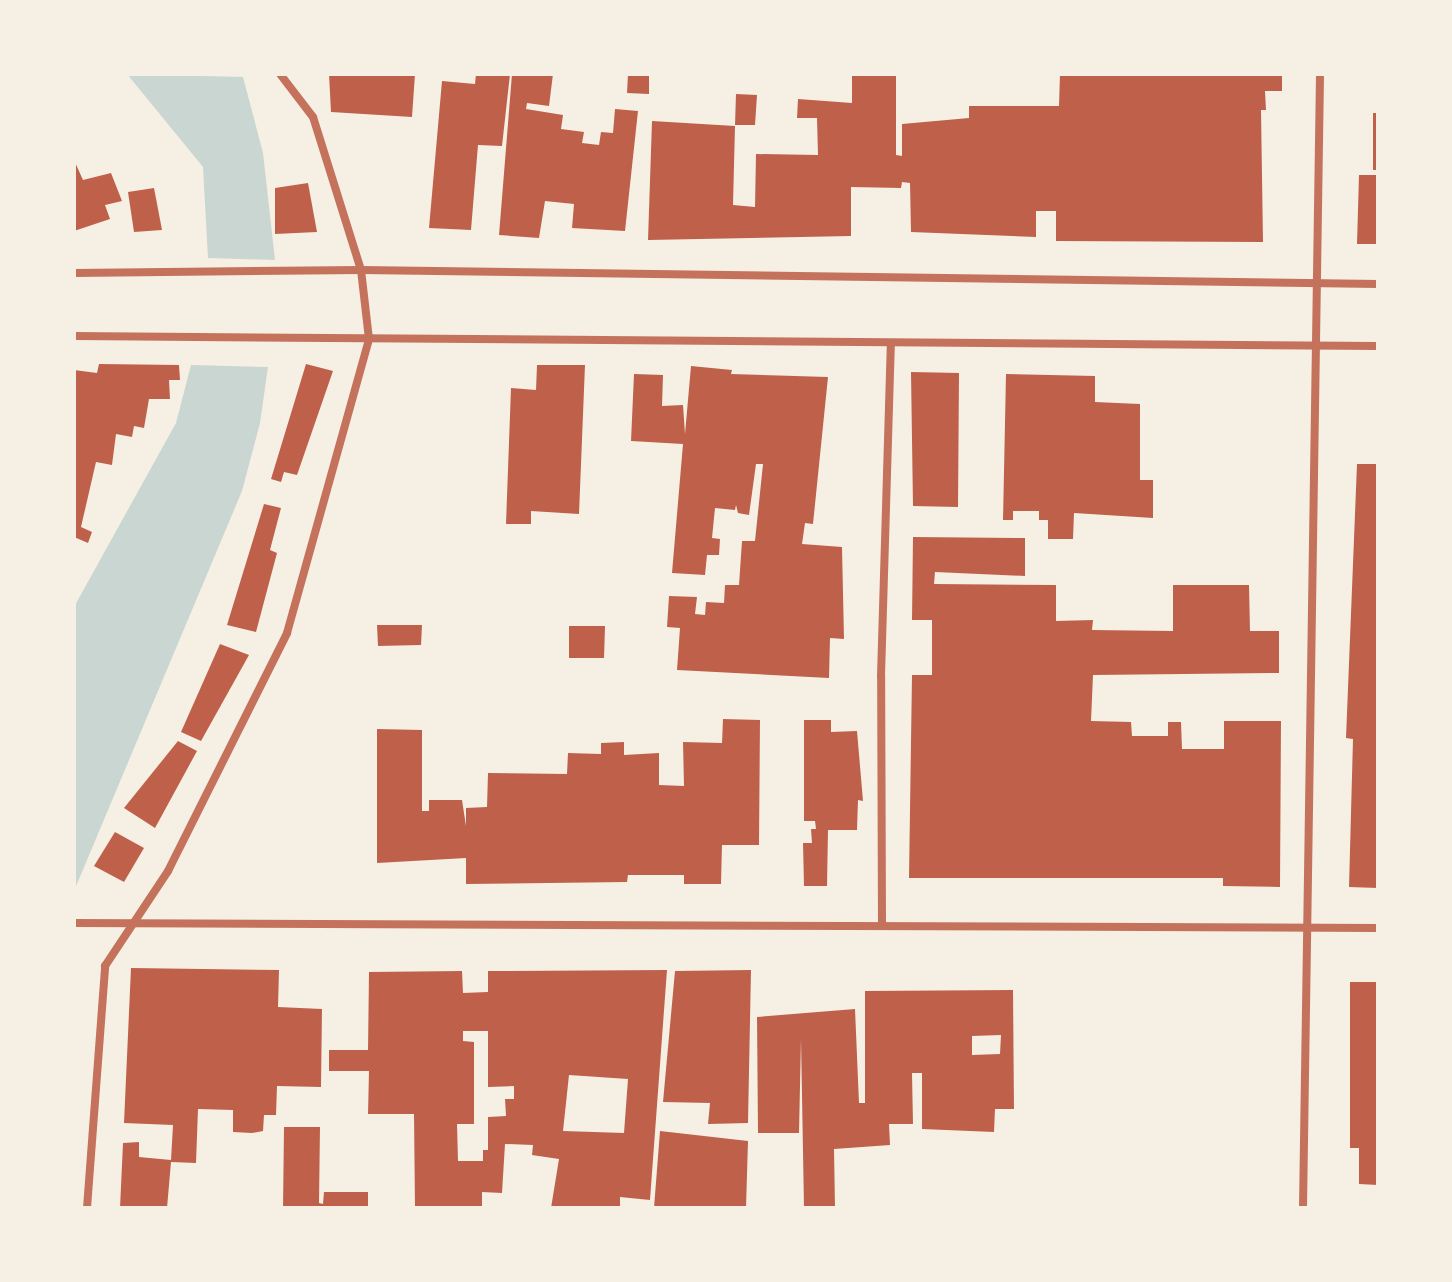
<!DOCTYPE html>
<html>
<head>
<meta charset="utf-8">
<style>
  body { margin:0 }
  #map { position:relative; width:1452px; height:1282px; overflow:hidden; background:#f6efe4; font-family:"Zilla Slab",serif }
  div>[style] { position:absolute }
  .water>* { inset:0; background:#c9d6d2 }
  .building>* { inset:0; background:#bf614a }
  .minor>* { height:8px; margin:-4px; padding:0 4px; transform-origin:4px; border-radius:4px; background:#c5725c }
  span { translate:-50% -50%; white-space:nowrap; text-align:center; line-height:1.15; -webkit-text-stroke:6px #f6efe4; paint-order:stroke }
  .frame { position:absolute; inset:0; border:76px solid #f6efe4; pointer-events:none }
</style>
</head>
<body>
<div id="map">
  <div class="water">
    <div style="clip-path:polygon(127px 74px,243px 77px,263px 153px,275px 260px,208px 258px,203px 167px)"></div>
    <div style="clip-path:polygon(191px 365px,268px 367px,260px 423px,242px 491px,74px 891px,74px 607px,176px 423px)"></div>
  </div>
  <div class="building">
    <div style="clip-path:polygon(329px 74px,415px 74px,412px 117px,331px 112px)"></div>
    <div style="clip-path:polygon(476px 74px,510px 74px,502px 146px,478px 145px,471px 230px,429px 228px,442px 81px,475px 84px)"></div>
    <div style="clip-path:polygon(512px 74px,553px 74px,549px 106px,527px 103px,526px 109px,563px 115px,561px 129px,584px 132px,582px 143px,599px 145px,601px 132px,613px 133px,615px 109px,638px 111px,625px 231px,572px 228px,574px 204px,545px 201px,539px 238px,499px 235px)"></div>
    <div style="clip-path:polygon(628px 74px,649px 74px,649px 94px,627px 93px)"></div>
    <div style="clip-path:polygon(852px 74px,896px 74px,896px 155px,902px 156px,902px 124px,969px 118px,969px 106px,1059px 106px,1060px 74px,1282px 74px,1282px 91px,1265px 91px,1266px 110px,1261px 110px,1263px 242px,1056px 241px,1056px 211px,1036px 211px,1036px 237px,911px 232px,910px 183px,902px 182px,901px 188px,851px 187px,851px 236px,648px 240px,652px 121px,735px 126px,733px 205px,755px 207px,756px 154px,818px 155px,817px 118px,797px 118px,798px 99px,852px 103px)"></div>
    <div style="clip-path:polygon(736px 94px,757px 95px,755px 125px,735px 125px)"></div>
    <div style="clip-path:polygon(1373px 113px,1378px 113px,1378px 170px,1373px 170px)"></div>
    <div style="clip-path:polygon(74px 160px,83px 180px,111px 173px,122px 201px,105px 205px,110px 219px,74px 231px)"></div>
    <div style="clip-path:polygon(1359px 175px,1378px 175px,1378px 244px,1357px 244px)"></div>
    <div style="clip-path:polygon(308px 183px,317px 232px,275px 234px,275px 188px)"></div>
    <div style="clip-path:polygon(154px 188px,162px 230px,134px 232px,128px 192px)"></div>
    <div style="clip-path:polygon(99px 364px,179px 365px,180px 380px,169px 380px,170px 399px,149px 399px,144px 428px,134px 426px,132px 437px,116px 434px,112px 465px,96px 462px,81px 527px,92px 532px,88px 543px,74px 537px,74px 370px,97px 373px)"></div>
    <div style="clip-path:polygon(306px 364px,333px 371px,297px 475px,284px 472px,281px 482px,271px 479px)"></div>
    <div style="clip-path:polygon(537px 365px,585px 365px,579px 514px,531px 511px,531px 524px,506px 524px,511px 388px,536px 390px)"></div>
    <div style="clip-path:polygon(691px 366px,732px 370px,731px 374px,828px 377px,813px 524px,805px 523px,802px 544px,842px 547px,844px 639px,830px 638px,829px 678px,677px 670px,680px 628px,667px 627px,669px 596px,697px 597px,695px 614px,705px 615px,706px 602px,724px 603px,725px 585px,739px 585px,742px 541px,755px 541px,763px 464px,756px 464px,749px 515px,738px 513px,736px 505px,735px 510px,715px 508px,712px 538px,720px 539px,719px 555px,707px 555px,705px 575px,672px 573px,683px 444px,631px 441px,634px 374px,663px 375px,662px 406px,683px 405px,685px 434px)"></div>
    <div style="clip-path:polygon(911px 372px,959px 373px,958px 507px,913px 506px)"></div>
    <div style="clip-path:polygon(1006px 374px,1095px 376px,1095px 402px,1140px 404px,1140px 480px,1153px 480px,1153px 518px,1074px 513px,1073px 539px,1048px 539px,1048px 520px,1039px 520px,1039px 511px,1013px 511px,1013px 520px,1003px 520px)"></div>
    <div style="clip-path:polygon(1357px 464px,1378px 464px,1378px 888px,1349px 887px,1353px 739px,1346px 738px)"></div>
    <div style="clip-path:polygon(264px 504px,281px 508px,270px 550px,277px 553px,256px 632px,227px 625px)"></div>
    <div style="clip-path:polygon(913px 537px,1025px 538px,1025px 576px,935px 572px,934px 584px,1056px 585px,1056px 621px,1093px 620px,1092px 630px,1173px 631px,1173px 585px,1249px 585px,1250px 631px,1279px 631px,1279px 673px,1093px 675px,1091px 721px,1131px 722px,1132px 736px,1168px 736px,1168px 722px,1181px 722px,1182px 749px,1224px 749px,1224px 721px,1281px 721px,1280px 887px,1223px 886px,1223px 878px,909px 878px,912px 675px,932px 675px,932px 620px,912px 620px)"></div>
    <div style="clip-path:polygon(377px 625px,422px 625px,421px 645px,378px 646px)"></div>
    <div style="clip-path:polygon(569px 626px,605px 626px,604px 658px,569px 658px)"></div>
    <div style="clip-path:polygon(220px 644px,249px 655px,201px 741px,181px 732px)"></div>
    <div style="clip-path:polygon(723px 719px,760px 720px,759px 845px,722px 845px,721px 884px,684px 884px,684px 875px,628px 875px,627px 882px,466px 884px,466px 858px,377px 863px,377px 729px,422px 730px,422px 811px,429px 811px,429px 800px,462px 800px,466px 826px,466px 808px,487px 807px,488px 773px,567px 774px,568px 753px,601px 754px,601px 743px,624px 742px,624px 755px,659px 753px,659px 785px,684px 786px,683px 742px,722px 743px)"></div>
    <div style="clip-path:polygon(804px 720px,831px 720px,831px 732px,857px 731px,863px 801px,858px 800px,857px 830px,828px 830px,827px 886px,804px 886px,803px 843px,812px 843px,811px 829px,816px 829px,815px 821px,804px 821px)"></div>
    <div style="clip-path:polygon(178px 741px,197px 751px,155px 828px,124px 808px)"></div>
    <div style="clip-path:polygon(115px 832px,144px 848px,124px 882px,94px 866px)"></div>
    <div style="clip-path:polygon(131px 968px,279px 970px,278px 1007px,322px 1009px,321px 1087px,277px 1086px,276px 1115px,264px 1115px,263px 1131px,252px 1133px,233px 1132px,233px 1110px,198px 1109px,196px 1163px,171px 1162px,167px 1208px,120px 1208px,123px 1143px,139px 1142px,139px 1157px,171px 1160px,173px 1125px,124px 1123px)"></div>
    <div style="clip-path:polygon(evenodd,667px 970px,650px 1200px,620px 1197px,620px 1208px,551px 1208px,559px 1159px,532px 1155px,533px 1145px,505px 1144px,502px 1193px,482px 1192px,482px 1208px,415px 1208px,414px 1114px,368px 1114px,369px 1071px,329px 1071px,329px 1050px,368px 1050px,369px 972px,462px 971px,463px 993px,488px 992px,488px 971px,667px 970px,463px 1031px,488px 1031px,488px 1087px,514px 1086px,514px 1099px,505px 1099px,506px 1116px,488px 1117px,488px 1150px,483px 1150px,483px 1161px,458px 1161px,457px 1124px,474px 1124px,474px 1042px,463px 1041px,463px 1031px,667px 970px,569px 1075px,628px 1079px,624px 1133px,563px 1131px,569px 1075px)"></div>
    <div style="clip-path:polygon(751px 970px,748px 1123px,708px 1124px,710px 1103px,663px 1102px,675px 971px)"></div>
    <div style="clip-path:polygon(1350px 982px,1378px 982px,1378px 1185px,1359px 1184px,1359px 1148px,1350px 1148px)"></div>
    <div style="clip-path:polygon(evenodd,1013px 990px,1014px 1109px,995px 1109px,994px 1132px,922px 1129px,922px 1073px,912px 1073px,913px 1124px,889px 1124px,890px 1145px,834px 1149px,835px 1208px,804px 1208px,801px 1039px,799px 1133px,758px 1133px,757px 1017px,855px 1009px,859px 1103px,865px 1103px,865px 991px,1013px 990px,1001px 1035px,1000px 1054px,972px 1055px,972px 1036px,1001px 1035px)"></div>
    <div style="clip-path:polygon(284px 1127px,320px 1127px,319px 1203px,323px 1204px,324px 1192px,368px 1192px,368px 1208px,283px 1208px)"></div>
    <div style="clip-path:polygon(660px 1131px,748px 1141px,746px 1208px,654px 1208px)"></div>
  </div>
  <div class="minor">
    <div style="left:74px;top:273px;width:287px;rotate:-0.6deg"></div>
    <div style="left:361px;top:270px;width:1017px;rotate:0.79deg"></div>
    <div style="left:74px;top:336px;width:1304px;rotate:0.44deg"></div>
    <div style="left:74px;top:923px;width:1304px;rotate:0.22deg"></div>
    <div style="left:882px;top:925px;width:249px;rotate:-90.2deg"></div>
    <div style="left:881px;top:676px;width:332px;rotate:-88.3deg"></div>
    <div style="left:87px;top:1208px;width:243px;rotate:-85.7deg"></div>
    <div style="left:105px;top:966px;width:114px;rotate:-56.4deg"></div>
    <div style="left:168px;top:871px;width:266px;rotate:-63.4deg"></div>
    <div style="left:287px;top:633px;width:305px;rotate:-74.4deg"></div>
    <div style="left:369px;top:339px;width:69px;rotate:-96.6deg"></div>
    <div style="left:361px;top:270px;width:160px;rotate:-107.4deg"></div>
    <div style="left:313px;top:117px;width:54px;rotate:-127.5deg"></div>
    <div style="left:1303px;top:1208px;width:1134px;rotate:-89.14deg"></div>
  </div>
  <div class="frame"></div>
</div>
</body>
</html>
